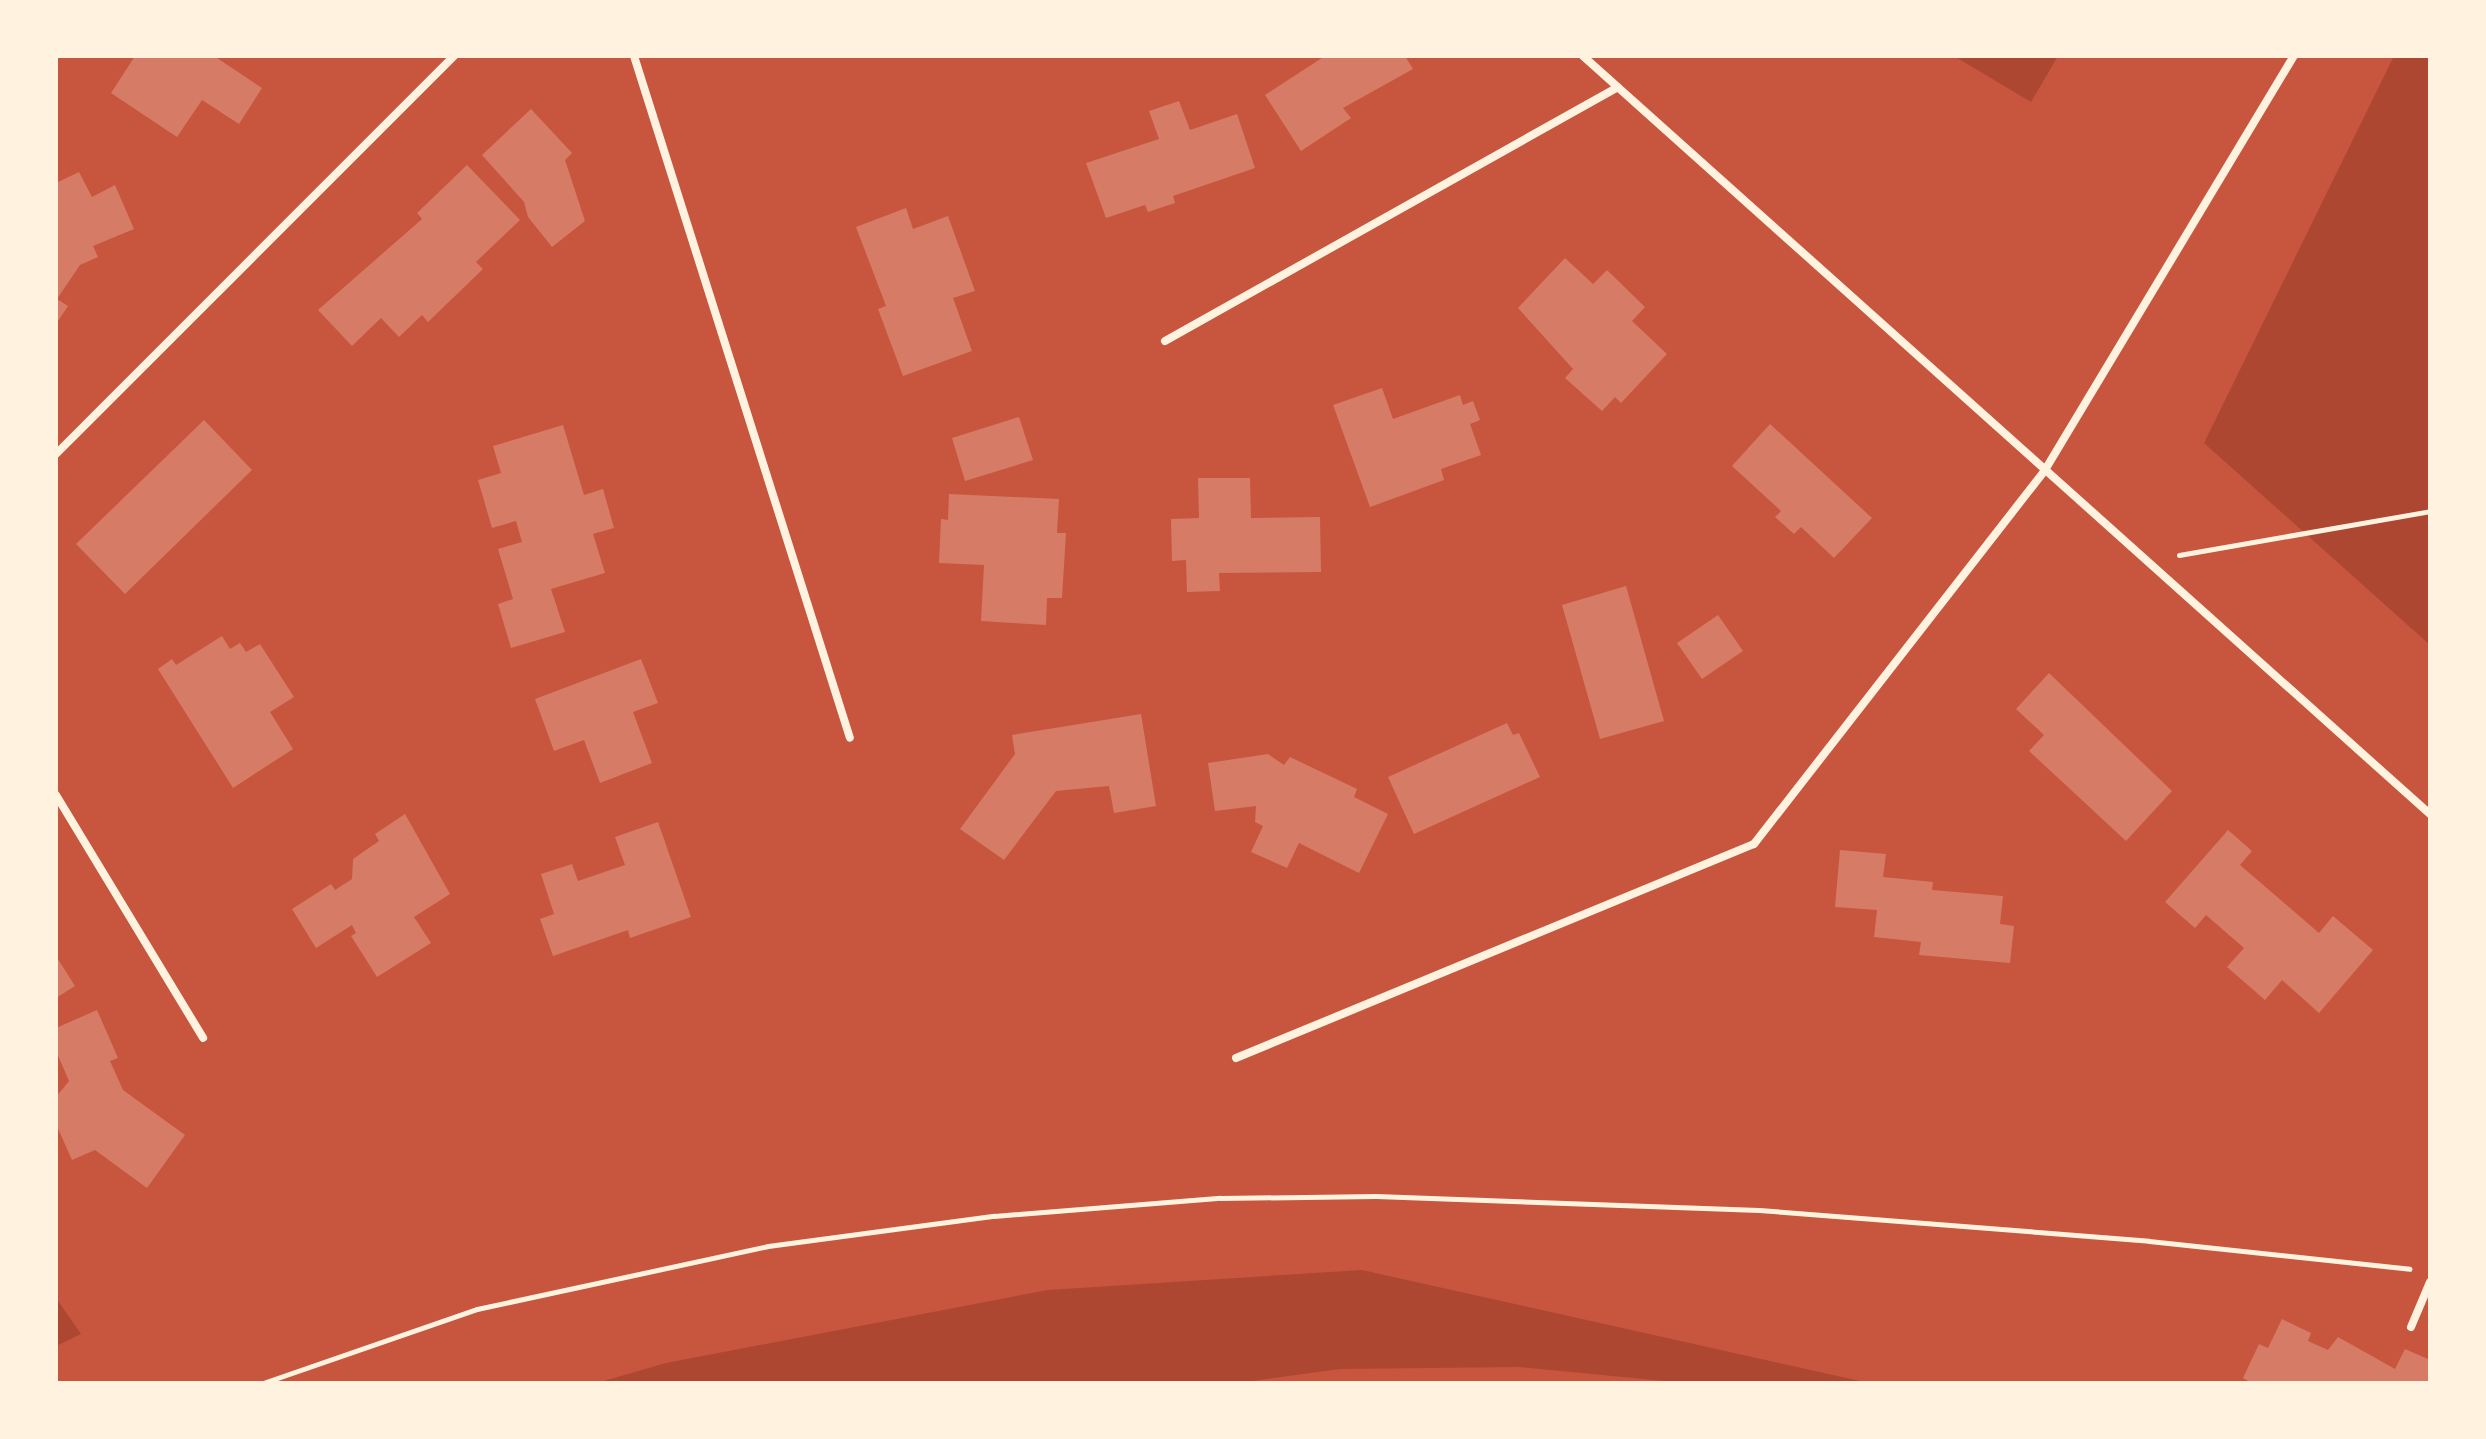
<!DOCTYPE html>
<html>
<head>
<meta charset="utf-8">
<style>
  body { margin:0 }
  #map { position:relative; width:2486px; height:1439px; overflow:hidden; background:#c8553d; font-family:Cabin,sans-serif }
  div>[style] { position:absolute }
  .green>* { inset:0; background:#ae4732 }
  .building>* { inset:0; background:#d67c66 }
  .path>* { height:5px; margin:-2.5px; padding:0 2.5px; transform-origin:2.5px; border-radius:2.5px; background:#fff3e0 }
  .minor>* { height:8px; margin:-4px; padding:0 4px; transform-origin:4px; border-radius:4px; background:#fff3e0 }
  span { translate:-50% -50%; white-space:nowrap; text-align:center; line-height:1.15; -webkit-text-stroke:6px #fff3e0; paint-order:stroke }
  .frame { position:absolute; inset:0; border:58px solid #fff3e0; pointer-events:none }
</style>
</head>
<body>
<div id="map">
  <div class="green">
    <div style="clip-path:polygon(1954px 56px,2058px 56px,2031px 102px)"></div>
    <div style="clip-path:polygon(2394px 56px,2430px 56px,2430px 645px,2204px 443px)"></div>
    <div style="clip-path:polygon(1362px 1270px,1869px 1383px,1685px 1383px,1519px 1367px,1340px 1369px,1238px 1383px,597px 1383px,666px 1363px,1048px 1290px)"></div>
    <div style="clip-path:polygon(56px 1298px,81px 1334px,56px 1346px)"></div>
  </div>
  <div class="building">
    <div style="clip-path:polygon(135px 56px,214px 56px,262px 88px,239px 124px,202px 100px,177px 137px,111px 93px)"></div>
    <div style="clip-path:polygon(1325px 56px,1405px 56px,1413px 69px,1343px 108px,1351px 118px,1301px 151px,1265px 95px)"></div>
    <div style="clip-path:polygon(1179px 101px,1190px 130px,1237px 114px,1255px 168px,1173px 196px,1175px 203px,1148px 212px,1145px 205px,1106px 218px,1086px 163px,1159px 139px,1149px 111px)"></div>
    <div style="clip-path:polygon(531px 109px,572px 153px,565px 160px,585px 221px,552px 247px,528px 217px,524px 202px,482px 155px)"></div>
    <div style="clip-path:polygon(467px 165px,520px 220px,476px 262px,483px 269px,428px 322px,422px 315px,399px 337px,381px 318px,352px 346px,318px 310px,422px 219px,417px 213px)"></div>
    <div style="clip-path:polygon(79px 172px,92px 197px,115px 185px,134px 229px,93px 246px,98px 257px,80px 265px,57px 299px,68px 306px,56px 324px,56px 183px)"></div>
    <div style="clip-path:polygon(906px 208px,913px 229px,948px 216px,975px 291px,953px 298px,972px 351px,903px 376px,878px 309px,886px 306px,856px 227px)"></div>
    <div style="clip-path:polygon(1565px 258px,1593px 284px,1607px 270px,1645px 307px,1632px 321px,1667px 354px,1621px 403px,1615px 397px,1602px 411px,1565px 378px,1573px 369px,1518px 308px)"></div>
    <div style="clip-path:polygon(1382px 388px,1393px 419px,1460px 395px,1463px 405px,1473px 401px,1480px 420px,1470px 424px,1481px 455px,1441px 469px,1444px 480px,1370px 507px,1333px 405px)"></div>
    <div style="clip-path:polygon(1019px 417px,1033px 460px,965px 481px,952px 438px)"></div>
    <div style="clip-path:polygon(204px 420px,252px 470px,125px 594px,76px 544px)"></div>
    <div style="clip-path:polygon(1770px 424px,1872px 518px,1834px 558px,1801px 527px,1794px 534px,1775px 517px,1781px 511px,1732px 466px)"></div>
    <div style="clip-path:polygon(563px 425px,584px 495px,603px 489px,614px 528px,593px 534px,605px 573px,551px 589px,565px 632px,511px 648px,498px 604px,513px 599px,498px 549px,522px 542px,516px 521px,492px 528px,478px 480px,501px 473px,493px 446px)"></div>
    <div style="clip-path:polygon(1198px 478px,1250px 478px,1251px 518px,1320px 517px,1321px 572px,1219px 573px,1220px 591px,1187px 592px,1186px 560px,1172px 561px,1171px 519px,1199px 518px)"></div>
    <div style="clip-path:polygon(949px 494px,1059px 499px,1057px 533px,1066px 533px,1062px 598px,1047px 598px,1046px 625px,981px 621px,984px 565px,939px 563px,941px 519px,948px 520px)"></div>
    <div style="clip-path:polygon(1626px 586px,1664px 721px,1600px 739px,1562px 605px)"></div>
    <div style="clip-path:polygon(1718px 615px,1743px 651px,1702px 679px,1677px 643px)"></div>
    <div style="clip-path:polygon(222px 636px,230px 649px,240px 643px,246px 652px,260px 644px,294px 697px,270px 712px,293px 749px,233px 788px,158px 669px,172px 659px,176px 665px)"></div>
    <div style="clip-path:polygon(641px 659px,658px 703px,633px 712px,652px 763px,600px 783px,584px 740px,554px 751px,535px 699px)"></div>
    <div style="clip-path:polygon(2049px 673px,2172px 791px,2126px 841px,2029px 751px,2044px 735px,2016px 709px)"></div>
    <div style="clip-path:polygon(1141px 714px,1156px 806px,1114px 813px,1109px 786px,1056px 791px,1004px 860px,960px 829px,1015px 754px,1012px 735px)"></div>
    <div style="clip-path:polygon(1507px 723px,1513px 735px,1519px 733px,1540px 777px,1414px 834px,1388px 777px)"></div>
    <div style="clip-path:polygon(1268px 754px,1284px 765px,1290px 757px,1357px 789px,1354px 797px,1388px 814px,1359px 873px,1299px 843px,1287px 868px,1251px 852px,1263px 826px,1255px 822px,1256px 806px,1215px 811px,1208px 763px)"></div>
    <div style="clip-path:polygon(405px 814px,450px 894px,414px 917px,431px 943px,377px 977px,351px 936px,356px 933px,352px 925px,316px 948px,292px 909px,331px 884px,335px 890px,352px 879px,353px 859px,379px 841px,375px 834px)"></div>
    <div style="clip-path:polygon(658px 822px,691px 917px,630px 938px,628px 930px,553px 956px,540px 919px,554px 914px,541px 874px,572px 864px,578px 881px,625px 865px,615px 837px)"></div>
    <div style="clip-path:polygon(2228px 830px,2252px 851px,2240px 865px,2319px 933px,2333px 916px,2373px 950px,2319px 1013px,2282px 980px,2265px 1000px,2227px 967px,2244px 948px,2206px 915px,2195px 928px,2165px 902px)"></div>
    <div style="clip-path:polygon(1840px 850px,1886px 854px,1883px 877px,1933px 882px,1932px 890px,2003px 896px,2000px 924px,2014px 926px,2010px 963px,1919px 955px,1921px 942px,1874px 937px,1877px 910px,1835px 907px)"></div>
    <div style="clip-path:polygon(56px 956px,75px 986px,56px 998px)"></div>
    <div style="clip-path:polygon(97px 1010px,118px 1058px,110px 1061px,123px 1090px,185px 1135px,147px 1188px,95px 1150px,72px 1160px,56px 1124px,56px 1097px,69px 1081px,56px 1051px,56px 1028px)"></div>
    <div style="clip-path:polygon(2282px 1319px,2311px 1333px,2308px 1341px,2328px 1350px,2338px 1337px,2395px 1369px,2405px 1349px,2430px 1360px,2430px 1383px,2252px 1383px,2243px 1378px,2259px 1344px,2268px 1348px)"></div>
  </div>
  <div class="path">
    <div style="left:2179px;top:555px;width:255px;rotate:-9.9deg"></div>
    <div style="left:263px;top:1383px;width:226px;rotate:-19.1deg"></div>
    <div style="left:477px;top:1309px;width:298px;rotate:-12.2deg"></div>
    <div style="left:768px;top:1246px;width:228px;rotate:-7.6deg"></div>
    <div style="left:994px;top:1216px;width:227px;rotate:-4.6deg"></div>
    <div style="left:1220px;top:1198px;width:156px;rotate:-0.7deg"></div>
    <div style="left:1376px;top:1196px;width:383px;rotate:2.1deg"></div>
    <div style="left:1759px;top:1210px;width:391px;rotate:4.5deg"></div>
    <div style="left:2149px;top:1241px;width:262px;rotate:6.1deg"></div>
  </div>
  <div class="minor">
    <div style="left:634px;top:56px;width:715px;rotate:72.43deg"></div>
    <div style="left:1583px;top:56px;width:1137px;rotate:41.83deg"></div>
    <div style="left:1165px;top:341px;width:519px;rotate:-29.28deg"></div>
    <div style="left:56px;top:454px;width:563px;rotate:-45deg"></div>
    <div style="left:56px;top:795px;width:284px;rotate:58.8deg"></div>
    <div style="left:1236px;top:1058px;width:560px;rotate:-22.45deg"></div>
    <div style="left:1754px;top:844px;width:474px;rotate:-52.1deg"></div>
    <div style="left:2045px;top:470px;width:483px;rotate:-59deg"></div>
    <div style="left:2411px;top:1327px;width:49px;rotate:-67.1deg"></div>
  </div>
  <div class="frame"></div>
</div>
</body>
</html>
